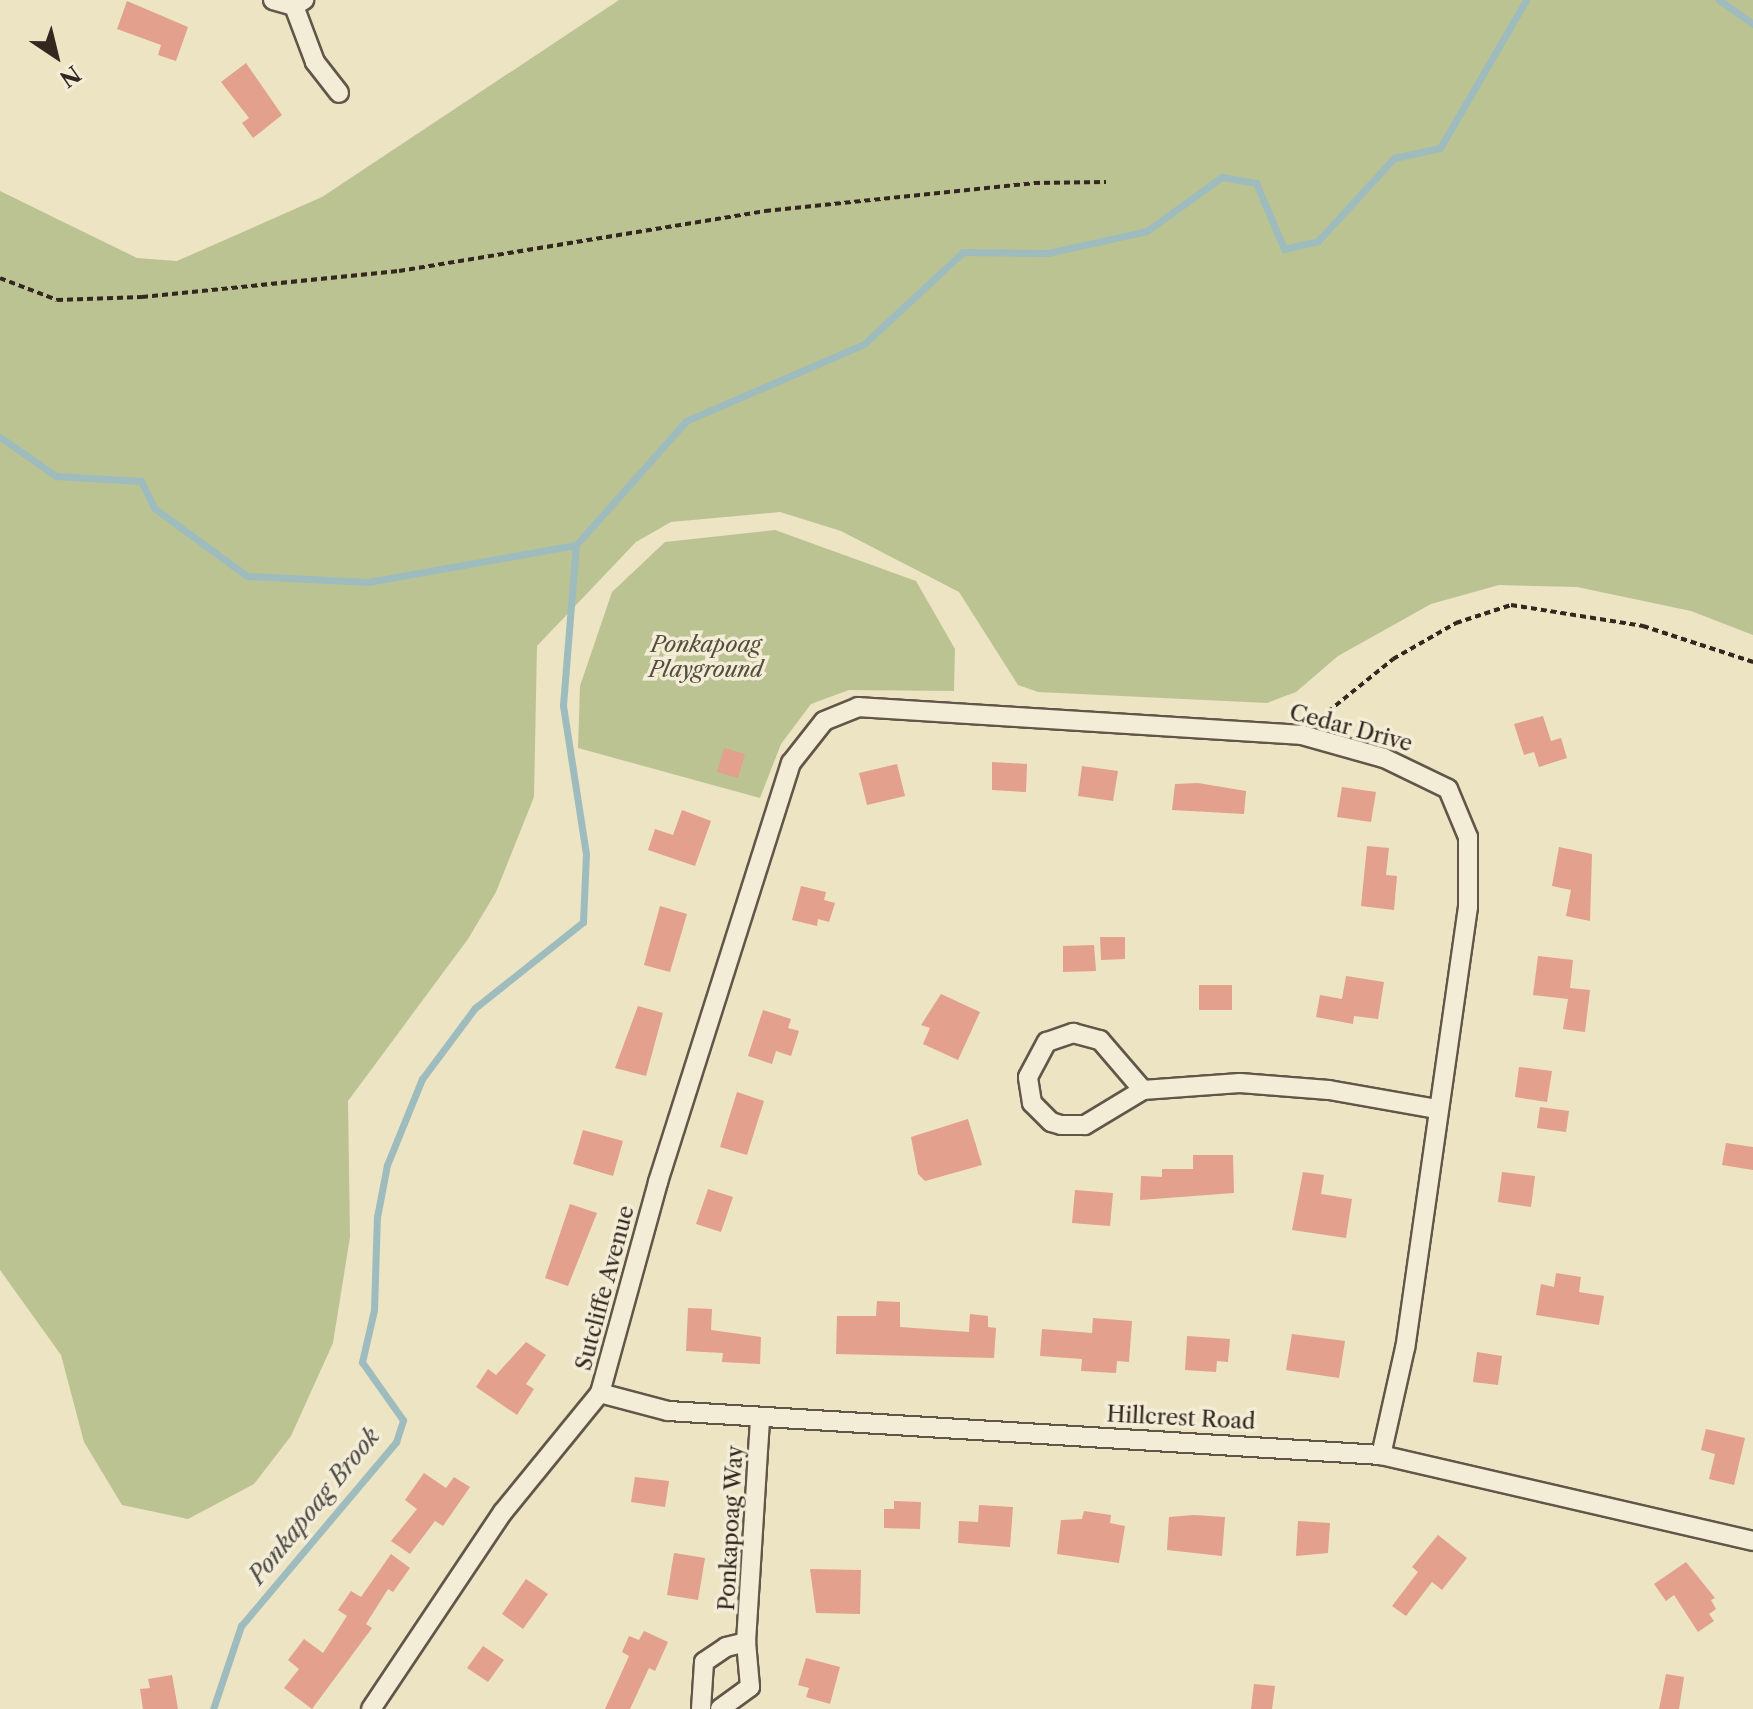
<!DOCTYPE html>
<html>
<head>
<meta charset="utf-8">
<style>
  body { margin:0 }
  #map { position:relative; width:1753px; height:1709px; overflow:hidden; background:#ede4c3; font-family:"Libre Caslon Text",serif }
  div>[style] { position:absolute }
  .green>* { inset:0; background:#bbc392 }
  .stream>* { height:7px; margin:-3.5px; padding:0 3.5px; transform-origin:3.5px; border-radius:3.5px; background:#9ebcbe }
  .building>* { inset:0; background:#e2a08d }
  .path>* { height:4px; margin-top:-2px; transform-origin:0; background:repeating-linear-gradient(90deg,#342720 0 6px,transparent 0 10px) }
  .roads { filter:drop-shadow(2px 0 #625649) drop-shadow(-2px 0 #625649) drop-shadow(0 2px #625649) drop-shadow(0 -2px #625649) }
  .street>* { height:18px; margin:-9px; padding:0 9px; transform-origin:9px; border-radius:9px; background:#f3edd8 }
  span { translate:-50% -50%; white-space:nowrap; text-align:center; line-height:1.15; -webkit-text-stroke:7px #f3edd8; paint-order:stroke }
  .park-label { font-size:22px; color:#564e3c; font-style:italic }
  .street-label { font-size:22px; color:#342720 }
  .water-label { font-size:24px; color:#4e4c48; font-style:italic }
  .north { position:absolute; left:16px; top:16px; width:80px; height:80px; -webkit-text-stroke:6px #f3edd8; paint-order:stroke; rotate:145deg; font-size:22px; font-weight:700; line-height:32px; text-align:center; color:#342720 }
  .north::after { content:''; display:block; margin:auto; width:28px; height:36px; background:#342720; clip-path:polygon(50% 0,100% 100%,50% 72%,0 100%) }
</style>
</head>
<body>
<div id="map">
  <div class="green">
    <div style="clip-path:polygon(619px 0,1753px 0,1753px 635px,1691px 611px,1577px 587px,1499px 585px,1431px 604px,1338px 656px,1296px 692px,1267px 703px,1038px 692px,1018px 685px,959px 592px,841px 531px,780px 512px,671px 522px,636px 542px,537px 646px,534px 797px,496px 892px,468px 939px,348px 1101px,350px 1237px,333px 1343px,291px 1436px,254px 1484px,188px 1519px,122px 1505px,84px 1442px,61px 1355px,0 1270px,0 191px,137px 258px,177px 261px,322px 197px)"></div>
    <div style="clip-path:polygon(775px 530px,916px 581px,955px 649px,954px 691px,849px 690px,811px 704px,781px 744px,760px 798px,578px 748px,580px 686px,612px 592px,665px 542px)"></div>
  </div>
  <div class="stream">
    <div style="left:1719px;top:0;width:42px;rotate:35.2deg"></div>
    <div style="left:0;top:437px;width:68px;rotate:34.9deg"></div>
    <div style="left:56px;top:476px;width:85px;rotate:3.4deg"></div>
    <div style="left:141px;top:481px;width:30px;rotate:64deg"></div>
    <div style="left:154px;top:508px;width:115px;rotate:36.2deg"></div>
    <div style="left:247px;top:576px;width:121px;rotate:2.8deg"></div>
    <div style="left:368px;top:582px;width:211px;rotate:-10.1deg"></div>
    <div style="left:213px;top:1709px;width:88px;rotate:-71.4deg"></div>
    <div style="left:241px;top:1626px;width:241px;rotate:-49.9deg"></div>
    <div style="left:396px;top:1442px;width:23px;rotate:-72deg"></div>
    <div style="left:403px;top:1420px;width:71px;rotate:-125.3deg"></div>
    <div style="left:362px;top:1362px;width:53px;rotate:-77deg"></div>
    <div style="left:374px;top:1310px;width:93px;rotate:-88.2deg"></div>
    <div style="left:377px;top:1217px;width:53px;rotate:-79.1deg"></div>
    <div style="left:387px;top:1165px;width:93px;rotate:-67.9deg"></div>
    <div style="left:422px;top:1079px;width:89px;rotate:-53.3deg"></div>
    <div style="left:475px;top:1008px;width:138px;rotate:-38.5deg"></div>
    <div style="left:583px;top:922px;width:68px;rotate:-87.5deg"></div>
    <div style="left:586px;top:854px;width:151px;rotate:-98.8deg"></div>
    <div style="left:563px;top:705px;width:161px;rotate:-85.4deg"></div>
    <div style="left:576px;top:545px;width:166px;rotate:-48.4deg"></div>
    <div style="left:686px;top:421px;width:194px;rotate:-23.4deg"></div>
    <div style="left:864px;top:344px;width:135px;rotate:-42.9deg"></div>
    <div style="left:963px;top:252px;width:85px;rotate:0.7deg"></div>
    <div style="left:1048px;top:253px;width:101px;rotate:-12.5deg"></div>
    <div style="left:1147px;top:231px;width:92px;rotate:-35.8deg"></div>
    <div style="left:1222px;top:177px;width:35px;rotate:10deg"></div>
    <div style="left:1256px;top:183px;width:72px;rotate:67deg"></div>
    <div style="left:1284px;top:249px;width:35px;rotate:-13deg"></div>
    <div style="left:1318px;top:241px;width:113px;rotate:-47.5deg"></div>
    <div style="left:1394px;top:158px;width:47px;rotate:-12.3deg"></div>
    <div style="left:1440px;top:148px;width:171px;rotate:-59.8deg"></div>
  </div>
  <div class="building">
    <div style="clip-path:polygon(127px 1px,188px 27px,176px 61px,158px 55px,161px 45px,117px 29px)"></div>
    <div style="clip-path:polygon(246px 63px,282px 115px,253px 138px,242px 123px,249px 118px,221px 82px)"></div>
    <div style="clip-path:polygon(1543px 716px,1551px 741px,1561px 738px,1567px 758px,1539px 767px,1534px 752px,1524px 755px,1514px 724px)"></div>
    <div style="clip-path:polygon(724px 748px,745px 754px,738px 778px,717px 772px)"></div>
    <div style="clip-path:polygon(992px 762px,1027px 764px,1026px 792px,992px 790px)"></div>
    <div style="clip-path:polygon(897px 764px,905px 796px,867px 805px,859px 773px)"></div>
    <div style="clip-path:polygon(1082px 766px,1118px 771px,1113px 801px,1078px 796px)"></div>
    <div style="clip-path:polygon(1198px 783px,1246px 791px,1244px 814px,1172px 810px,1175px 784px)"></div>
    <div style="clip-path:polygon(1342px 787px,1376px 792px,1371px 822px,1337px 817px)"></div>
    <div style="clip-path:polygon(682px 810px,711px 821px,695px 866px,648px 850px,655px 829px,673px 835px)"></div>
    <div style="clip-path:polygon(1367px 846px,1389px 848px,1386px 875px,1397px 876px,1394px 910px,1361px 906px)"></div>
    <div style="clip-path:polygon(1559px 847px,1592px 854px,1590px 921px,1566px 916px,1571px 890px,1552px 886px)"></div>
    <div style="clip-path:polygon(801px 886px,826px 892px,824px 900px,835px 903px,829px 922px,818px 919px,817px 926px,792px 920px)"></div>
    <div style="clip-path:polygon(660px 906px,687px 914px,670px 972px,644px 965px)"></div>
    <div style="clip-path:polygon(1100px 937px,1125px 937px,1125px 959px,1101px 960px)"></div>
    <div style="clip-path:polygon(1094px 945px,1096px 971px,1063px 972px,1063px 946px)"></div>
    <div style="clip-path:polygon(1538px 956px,1573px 960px,1570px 988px,1590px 990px,1585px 1032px,1563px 1029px,1568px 999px,1533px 995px)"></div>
    <div style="clip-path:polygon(1346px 976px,1384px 982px,1378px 1019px,1354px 1016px,1353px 1024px,1316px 1017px,1320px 995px,1342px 999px)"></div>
    <div style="clip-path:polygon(1199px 985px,1232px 985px,1232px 1010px,1199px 1010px)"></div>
    <div style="clip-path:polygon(941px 994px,980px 1012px,958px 1060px,923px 1044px,930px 1028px,921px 1025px)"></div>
    <div style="clip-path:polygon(638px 1006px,663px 1013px,646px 1076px,615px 1068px)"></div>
    <div style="clip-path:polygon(763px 1010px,791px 1019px,788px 1028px,799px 1031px,791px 1056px,776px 1051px,772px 1064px,748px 1056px)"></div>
    <div style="clip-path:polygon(1519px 1067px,1552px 1071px,1547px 1102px,1515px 1097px)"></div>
    <div style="clip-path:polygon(737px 1092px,764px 1101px,747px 1155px,720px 1147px)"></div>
    <div style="clip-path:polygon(1540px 1107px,1569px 1111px,1566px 1132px,1537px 1128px)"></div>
    <div style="clip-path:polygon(968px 1119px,982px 1165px,925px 1181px,918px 1174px,911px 1137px)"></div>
    <div style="clip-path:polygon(583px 1130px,623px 1141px,613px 1176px,573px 1164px)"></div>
    <div style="clip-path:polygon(1726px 1143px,1753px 1147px,1753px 1170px,1722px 1165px)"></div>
    <div style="clip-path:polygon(1193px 1155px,1233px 1155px,1234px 1193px,1140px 1200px,1141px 1176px,1162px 1177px,1162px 1169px,1193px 1169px)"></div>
    <div style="clip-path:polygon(1303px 1172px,1324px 1175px,1321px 1194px,1352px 1199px,1346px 1238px,1292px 1230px)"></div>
    <div style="clip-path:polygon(1502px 1172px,1535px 1176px,1531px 1207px,1498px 1202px)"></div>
    <div style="clip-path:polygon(708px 1189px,733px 1197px,721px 1232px,696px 1224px)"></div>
    <div style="clip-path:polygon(1075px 1190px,1113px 1193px,1110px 1226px,1072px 1223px)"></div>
    <div style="clip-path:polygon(570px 1204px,597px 1213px,568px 1286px,545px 1278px)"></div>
    <div style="clip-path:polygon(1556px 1273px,1581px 1277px,1579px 1292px,1604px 1296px,1599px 1325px,1536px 1315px,1541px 1284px,1554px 1287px)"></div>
    <div style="clip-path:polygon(877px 1301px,900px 1302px,900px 1327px,969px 1332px,970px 1314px,988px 1316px,988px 1327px,996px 1328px,994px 1358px,836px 1354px,837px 1316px,876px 1316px)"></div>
    <div style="clip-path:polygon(688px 1308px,712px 1309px,711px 1330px,761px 1337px,760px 1364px,722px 1362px,723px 1353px,686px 1351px)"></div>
    <div style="clip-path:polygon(1093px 1318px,1132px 1321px,1129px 1362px,1117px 1361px,1116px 1373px,1081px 1371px,1082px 1359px,1040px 1356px,1042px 1329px,1092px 1333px)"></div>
    <div style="clip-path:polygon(1292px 1334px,1345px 1341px,1339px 1378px,1286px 1370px)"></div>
    <div style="clip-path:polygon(1187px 1336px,1230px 1339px,1228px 1362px,1217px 1361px,1216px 1372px,1185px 1370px)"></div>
    <div style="clip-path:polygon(526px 1342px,546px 1355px,526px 1384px,534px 1389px,517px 1415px,476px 1387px,488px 1369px,496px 1375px)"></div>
    <div style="clip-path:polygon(1477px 1352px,1502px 1356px,1498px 1385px,1473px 1382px)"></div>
    <div style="clip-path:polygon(1706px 1429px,1745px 1438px,1734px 1485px,1709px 1479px,1715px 1454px,1701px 1450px)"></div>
    <div style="clip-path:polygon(424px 1473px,446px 1488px,454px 1477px,470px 1487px,443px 1526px,435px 1521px,410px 1554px,391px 1541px,417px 1509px,405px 1500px)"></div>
    <div style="clip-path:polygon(635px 1477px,669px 1481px,665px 1507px,631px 1502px)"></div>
    <div style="clip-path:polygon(894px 1501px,921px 1502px,920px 1529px,884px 1528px,884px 1509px,894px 1509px)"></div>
    <div style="clip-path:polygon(979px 1505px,1013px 1507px,1010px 1547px,958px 1543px,959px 1521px,978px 1522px)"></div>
    <div style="clip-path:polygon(1084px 1511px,1111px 1515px,1110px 1523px,1125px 1526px,1119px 1563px,1057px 1554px,1061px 1520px,1082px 1519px)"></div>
    <div style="clip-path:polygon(1194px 1515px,1225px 1517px,1222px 1556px,1167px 1550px,1169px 1517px)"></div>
    <div style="clip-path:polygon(1298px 1521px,1330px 1523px,1328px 1553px,1296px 1556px)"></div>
    <div style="clip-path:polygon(1438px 1535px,1467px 1558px,1442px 1590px,1432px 1582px,1406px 1616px,1392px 1606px,1418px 1572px,1412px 1567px)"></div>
    <div style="clip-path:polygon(674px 1553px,705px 1558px,698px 1600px,667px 1595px)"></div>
    <div style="clip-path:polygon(391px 1554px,410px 1568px,393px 1592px,388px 1589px,366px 1624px,372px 1628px,312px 1709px,284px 1688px,299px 1669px,288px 1660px,304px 1639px,323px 1653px,347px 1616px,338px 1610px,351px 1591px,361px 1597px)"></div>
    <div style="clip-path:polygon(1686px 1562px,1715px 1598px,1711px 1600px,1716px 1609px,1709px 1614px,1714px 1621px,1698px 1632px,1674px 1595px,1666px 1601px,1654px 1584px)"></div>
    <div style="clip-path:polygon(810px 1569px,861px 1570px,860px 1614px,816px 1613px)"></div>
    <div style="clip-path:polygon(526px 1579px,548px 1594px,523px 1629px,502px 1614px)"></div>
    <div style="clip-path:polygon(644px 1631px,668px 1642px,655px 1671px,649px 1668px,630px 1709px,605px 1709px,629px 1656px,622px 1652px,629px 1636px,639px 1640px)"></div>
    <div style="clip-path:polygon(483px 1646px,504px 1660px,488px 1682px,467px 1668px)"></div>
    <div style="clip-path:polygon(806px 1658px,840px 1667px,830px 1704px,806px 1697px,809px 1688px,798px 1685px)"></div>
    <div style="clip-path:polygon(1666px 1674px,1684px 1677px,1679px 1709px,1659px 1709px)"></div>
    <div style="clip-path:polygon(172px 1675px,178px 1709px,143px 1709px,140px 1689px,150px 1688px,148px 1679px)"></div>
    <div style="clip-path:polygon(1254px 1684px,1275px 1686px,1272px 1709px,1251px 1709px)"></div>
  </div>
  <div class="path">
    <div style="left:0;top:278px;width:61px;rotate:21.1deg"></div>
    <div style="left:57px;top:300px;width:85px;rotate:-2deg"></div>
    <div style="left:142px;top:297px;width:258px;rotate:-5.8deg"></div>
    <div style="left:399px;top:271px;width:371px;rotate:-9.3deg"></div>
    <div style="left:765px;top:211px;width:270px;rotate:-5.9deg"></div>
    <div style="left:1034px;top:183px;width:72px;rotate:-0.8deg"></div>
    <div style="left:1320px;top:718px;width:94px;rotate:-38.9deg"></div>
    <div style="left:1393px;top:659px;width:73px;rotate:-29.7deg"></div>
    <div style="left:1456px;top:623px;width:58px;rotate:-18.1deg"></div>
    <div style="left:1511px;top:605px;width:134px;rotate:9deg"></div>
    <div style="left:1643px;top:626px;width:116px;rotate:18.1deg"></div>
  </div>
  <div class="roads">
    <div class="street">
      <div style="left:273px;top:0;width:22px;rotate:16deg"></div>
      <div style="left:294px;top:6px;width:12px;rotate:-31deg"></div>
      <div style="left:294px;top:6px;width:60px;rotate:69.4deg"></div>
      <div style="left:315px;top:62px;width:39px;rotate:52deg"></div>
      <div style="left:1073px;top:1033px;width:28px;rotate:15deg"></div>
      <div style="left:1100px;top:1040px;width:66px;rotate:49.3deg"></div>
      <div style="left:1143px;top:1090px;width:68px;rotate:148.9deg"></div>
      <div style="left:1085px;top:1125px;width:24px;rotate:180deg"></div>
      <div style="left:1061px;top:1125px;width:10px;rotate:-163deg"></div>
      <div style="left:1051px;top:1122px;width:27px;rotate:-135deg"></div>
      <div style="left:1032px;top:1103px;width:26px;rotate:-99deg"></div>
      <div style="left:1028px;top:1077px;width:40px;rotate:-62deg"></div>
      <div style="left:1047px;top:1042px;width:28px;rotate:-19deg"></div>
      <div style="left:1143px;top:1090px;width:97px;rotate:-4.1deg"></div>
      <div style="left:1240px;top:1083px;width:89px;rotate:4.5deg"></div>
      <div style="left:1329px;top:1090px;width:110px;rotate:10deg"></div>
      <div style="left:600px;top:1393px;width:70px;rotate:14.8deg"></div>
      <div style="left:668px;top:1411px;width:714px;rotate:3.53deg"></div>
      <div style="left:1381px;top:1455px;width:382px;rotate:13deg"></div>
      <div style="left:746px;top:1642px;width:225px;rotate:-86.4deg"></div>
      <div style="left:371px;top:1709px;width:237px;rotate:-56.2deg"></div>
      <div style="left:503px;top:1512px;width:154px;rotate:-50.8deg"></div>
      <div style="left:600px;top:1393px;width:219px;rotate:-74.6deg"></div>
      <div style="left:658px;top:1182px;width:440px;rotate:-72.4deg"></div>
      <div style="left:791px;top:763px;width:53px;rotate:-51.8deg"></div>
      <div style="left:824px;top:721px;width:37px;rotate:-22deg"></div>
      <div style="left:858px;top:707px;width:445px;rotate:3.6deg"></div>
      <div style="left:1302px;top:735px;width:85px;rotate:15.7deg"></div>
      <div style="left:1384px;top:758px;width:71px;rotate:25.8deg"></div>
      <div style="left:1448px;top:789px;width:52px;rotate:67.4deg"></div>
      <div style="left:1468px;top:837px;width:70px;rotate:90deg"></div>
      <div style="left:1468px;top:907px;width:445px;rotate:98.1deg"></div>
      <div style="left:1405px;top:1348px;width:110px;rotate:102.6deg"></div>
      <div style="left:701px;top:1709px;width:47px;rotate:-86.3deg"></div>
      <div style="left:704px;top:1662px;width:27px;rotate:-34deg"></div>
      <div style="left:726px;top:1647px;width:21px;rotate:-14deg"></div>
      <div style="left:746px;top:1642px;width:45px;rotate:84.9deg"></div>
      <div style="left:750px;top:1687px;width:37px;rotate:144deg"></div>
    </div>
  </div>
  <div class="park-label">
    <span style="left:706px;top:657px">Ponkapoag<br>Playground</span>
  </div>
  <div class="street-label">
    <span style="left:1351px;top:728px;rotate:15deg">Cedar Drive</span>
    <span style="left:605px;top:1288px;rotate:-75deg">Sutcliffe Avenue</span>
    <span style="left:1181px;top:1418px;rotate:3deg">Hillcrest Road</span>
    <span style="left:731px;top:1528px;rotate:-87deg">Ponkapoag Way</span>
  </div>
  <div class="water-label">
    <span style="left:314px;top:1506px;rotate:-51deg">Ponkapoag Brook</span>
  </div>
  <div class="north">N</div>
</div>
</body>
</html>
